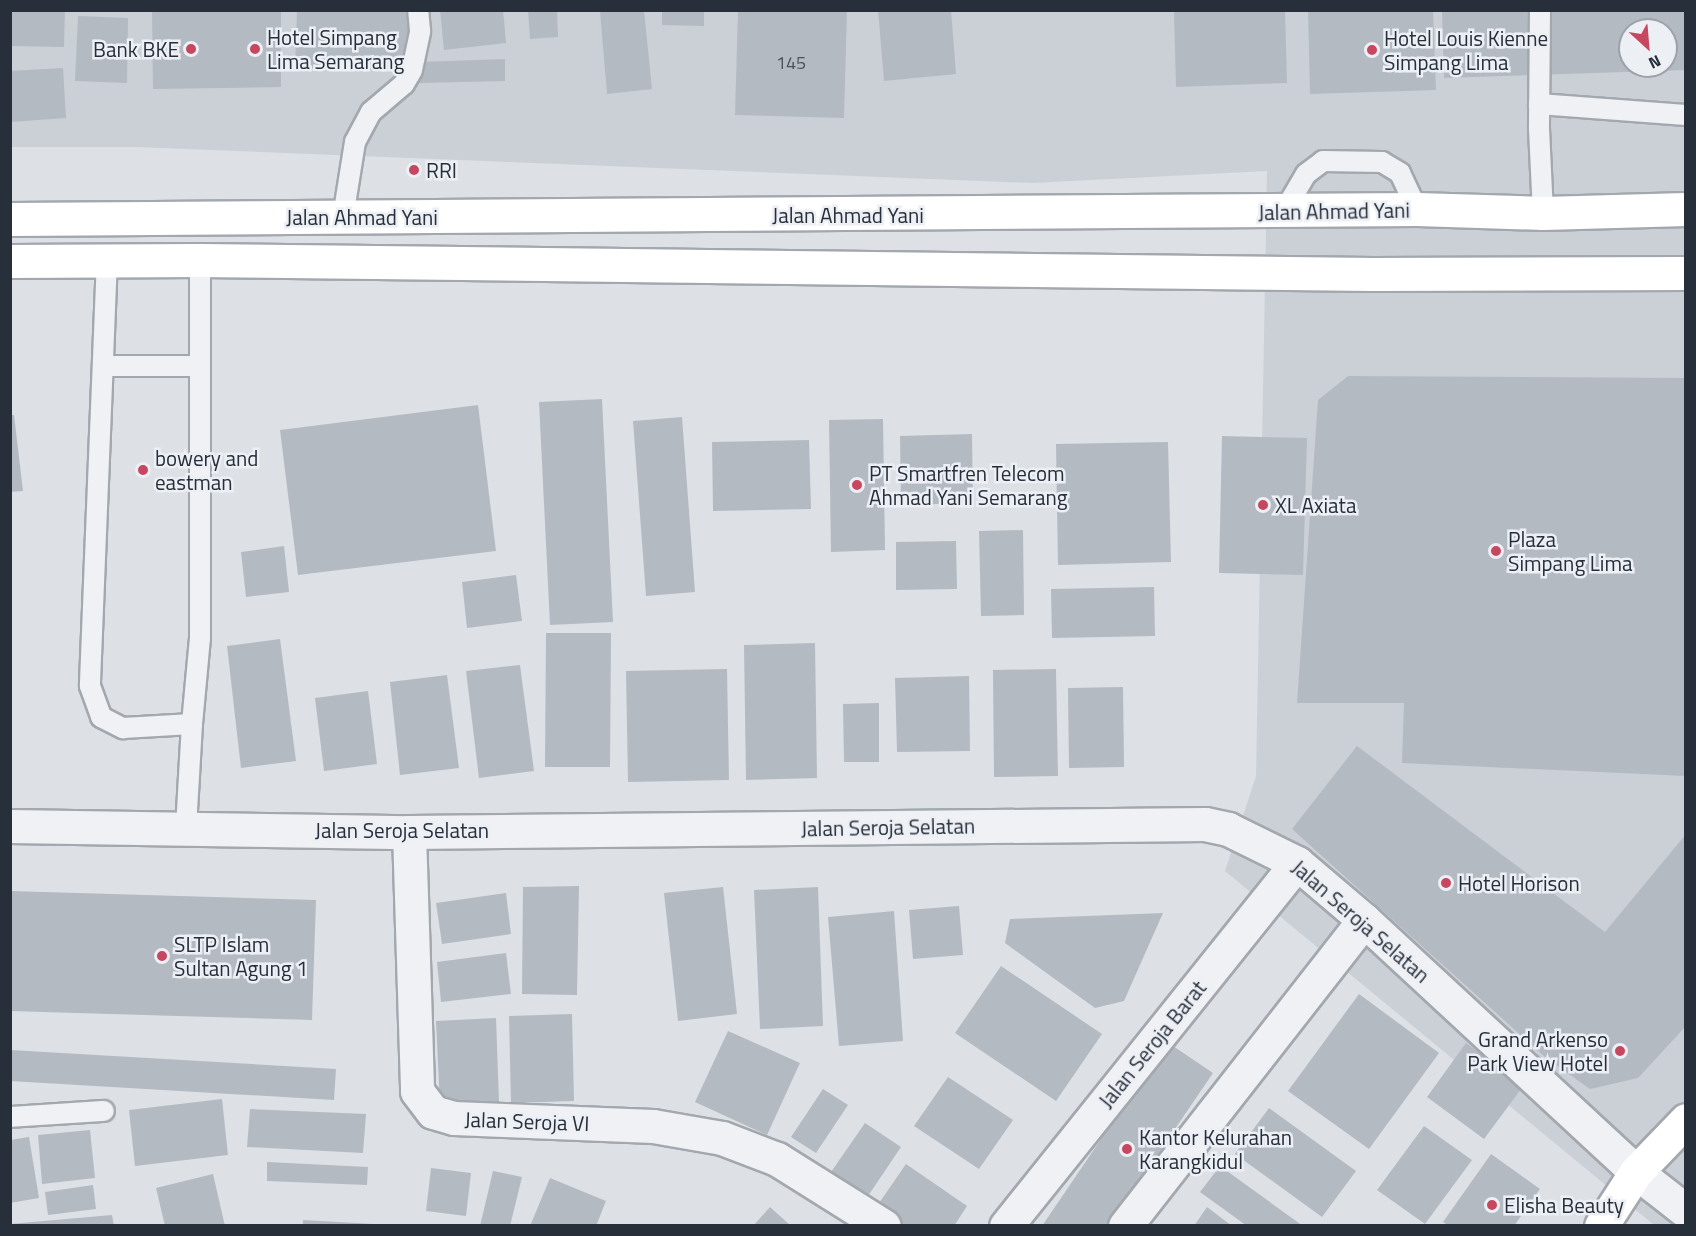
<!DOCTYPE html>
<html>
<head>
<meta charset="utf-8">
<style>
  body { margin:0 }
  #map { position:relative; width:1696px; height:1236px; overflow:hidden; background:#dde1e6; font-family:"Titillium Web",sans-serif }
  div>[style] { position:absolute }
  .built>* { inset:0; background:#cbd0d7 }
  .building>* { inset:0; background:#b4bac2 }
  .roads { filter:drop-shadow(2px 0 #a3a8af) drop-shadow(-2px 0 #a3a8af) drop-shadow(0 2px #a3a8af) drop-shadow(0 -2px #a3a8af) }
  .lane>* { height:20px; margin:-10px; padding:0 10px; transform-origin:10px; border-radius:10px; background:#eff1f4 }
  .street>* { height:33px; margin:-16.5px; padding:0 16.5px; transform-origin:16.5px; border-radius:16.5px; background:#eff1f4 }
  .secondary>* { height:33px; margin:-16.5px; padding:0 16.5px; transform-origin:16.5px; border-radius:16.5px; background:#fff }
  .primary>* { height:33px; margin:-16.5px; padding:0 16.5px; transform-origin:16.5px; border-radius:16.5px; background:#fff }
  .dots>* { width:16px; height:16px; translate:-50% -50%; box-sizing:border-box; border:3px solid #eceff4; border-radius:50% }
  span { translate:-50% -50%; white-space:nowrap; text-align:center; line-height:1.15; -webkit-text-stroke:5px #eceff4; paint-order:stroke }
  .number-label { font-size:18px; color:#4a525d }
  .number-label span { -webkit-text-stroke-width:0 }
  .poi-label { font-size:21px; color:#272f3b }
  .left { translate:0 -50%; text-align:left }
  .right { translate:-100% -50%; text-align:right }
  .street-label { font-size:21px; color:#272f3b }
  .frame { position:absolute; inset:0; border:12px solid #272f3b; pointer-events:none }
  .north { position:absolute; left:1618px; top:18px; width:60px; height:60px; box-sizing:border-box; background:#eceff4; border:2px solid #9da2aa; border-radius:50%; rotate:154deg; font-size:16px; font-weight:700; line-height:24px; text-align:center; color:#272f3b }
  .north::after { content:''; display:block; margin:auto; width:21px; height:27px; background:#c6475f; clip-path:polygon(50% 0,100% 100%,50% 72%,0 100%) }
</style>
</head>
<body>
<div id="map">
  <div class="built">
    <div style="clip-path:polygon(evenodd,10px 11px,1685px 11px,1685px 1225px,1654px 1225px,1225px 871px,1256px 776px,1267px 171px,1033px 183px,135px 147px,11px 147px,10px 11px,1630px 30px,1666px 30px,1666px 66px,1630px 66px,1630px 30px)"></div>
  </div>
  <div class="building">
    <div style="clip-path:polygon(10px 10px,65px 10px,64px 47px,10px 46px)"></div>
    <div style="clip-path:polygon(152px 10px,281px 10px,281px 87px,153px 89px)"></div>
    <div style="clip-path:polygon(297px 10px,411px 10px,409px 71px,295px 68px)"></div>
    <div style="clip-path:polygon(440px 10px,503px 10px,506px 43px,444px 50px)"></div>
    <div style="clip-path:polygon(528px 10px,557px 10px,558px 37px,530px 39px)"></div>
    <div style="clip-path:polygon(644px 10px,652px 89px,607px 94px,600px 11px)"></div>
    <div style="clip-path:polygon(662px 10px,704px 10px,704px 26px,662px 25px)"></div>
    <div style="clip-path:polygon(738px 10px,847px 10px,844px 118px,735px 115px)"></div>
    <div style="clip-path:polygon(878px 10px,951px 10px,956px 74px,884px 81px)"></div>
    <div style="clip-path:polygon(1174px 10px,1285px 10px,1287px 83px,1176px 87px)"></div>
    <div style="clip-path:polygon(1308px 10px,1433px 10px,1436px 90px,1310px 94px)"></div>
    <div style="clip-path:polygon(evenodd,1442px 10px,1686px 10px,1686px 70px,1444px 78px,1442px 10px,1630px 30px,1666px 30px,1666px 66px,1630px 66px,1630px 30px)"></div>
    <div style="clip-path:polygon(78px 16px,128px 18px,127px 83px,75px 81px)"></div>
    <div style="clip-path:polygon(505px 59px,505px 81px,420px 83px,419px 62px)"></div>
    <div style="clip-path:polygon(63px 68px,66px 118px,10px 122px,10px 71px)"></div>
    <div style="clip-path:polygon(1348px 376px,1686px 378px,1686px 776px,1402px 763px,1404px 703px,1297px 703px,1318px 400px)"></div>
    <div style="clip-path:polygon(602px 399px,613px 622px,550px 625px,539px 402px)"></div>
    <div style="clip-path:polygon(478px 405px,496px 551px,298px 575px,280px 430px)"></div>
    <div style="clip-path:polygon(10px 415px,14px 415px,23px 491px,10px 492px)"></div>
    <div style="clip-path:polygon(682px 417px,695px 592px,646px 596px,633px 421px)"></div>
    <div style="clip-path:polygon(883px 419px,885px 550px,831px 552px,829px 420px)"></div>
    <div style="clip-path:polygon(972px 434px,973px 503px,901px 505px,900px 436px)"></div>
    <div style="clip-path:polygon(1222px 436px,1307px 438px,1303px 575px,1219px 573px)"></div>
    <div style="clip-path:polygon(809px 440px,811px 509px,713px 511px,712px 442px)"></div>
    <div style="clip-path:polygon(1168px 442px,1171px 562px,1058px 565px,1056px 444px)"></div>
    <div style="clip-path:polygon(1023px 530px,1024px 615px,981px 616px,979px 531px)"></div>
    <div style="clip-path:polygon(956px 541px,957px 589px,896px 590px,896px 542px)"></div>
    <div style="clip-path:polygon(284px 546px,289px 592px,246px 597px,241px 552px)"></div>
    <div style="clip-path:polygon(516px 575px,522px 621px,467px 628px,462px 582px)"></div>
    <div style="clip-path:polygon(1154px 587px,1155px 636px,1052px 638px,1051px 589px)"></div>
    <div style="clip-path:polygon(546px 633px,611px 633px,610px 767px,545px 767px)"></div>
    <div style="clip-path:polygon(280px 639px,296px 761px,241px 768px,227px 646px)"></div>
    <div style="clip-path:polygon(815px 643px,817px 778px,746px 780px,744px 645px)"></div>
    <div style="clip-path:polygon(520px 665px,534px 771px,479px 778px,466px 671px)"></div>
    <div style="clip-path:polygon(727px 669px,729px 780px,628px 782px,626px 671px)"></div>
    <div style="clip-path:polygon(1056px 669px,1058px 776px,994px 777px,993px 670px)"></div>
    <div style="clip-path:polygon(447px 675px,459px 768px,400px 775px,390px 682px)"></div>
    <div style="clip-path:polygon(969px 676px,970px 751px,897px 752px,895px 678px)"></div>
    <div style="clip-path:polygon(1123px 687px,1124px 767px,1069px 768px,1068px 688px)"></div>
    <div style="clip-path:polygon(368px 691px,377px 764px,324px 771px,315px 698px)"></div>
    <div style="clip-path:polygon(879px 703px,879px 762px,844px 762px,843px 704px)"></div>
    <div style="clip-path:polygon(1357px 746px,1605px 932px,1686px 834px,1686px 1026px,1638px 1078px,1590px 1089px,1545px 1057px,1292px 829px)"></div>
    <div style="clip-path:polygon(579px 886px,577px 995px,522px 994px,523px 887px)"></div>
    <div style="clip-path:polygon(723px 887px,737px 1014px,678px 1021px,664px 893px)"></div>
    <div style="clip-path:polygon(818px 887px,823px 1026px,760px 1029px,754px 890px)"></div>
    <div style="clip-path:polygon(10px 891px,316px 900px,312px 1020px,10px 1011px)"></div>
    <div style="clip-path:polygon(506px 893px,511px 934px,442px 944px,436px 903px)"></div>
    <div style="clip-path:polygon(959px 906px,963px 955px,913px 959px,909px 910px)"></div>
    <div style="clip-path:polygon(894px 911px,903px 1041px,839px 1046px,828px 917px)"></div>
    <div style="clip-path:polygon(1163px 913px,1124px 1001px,1095px 1008px,1005px 943px,1010px 919px)"></div>
    <div style="clip-path:polygon(506px 953px,511px 994px,441px 1002px,437px 962px)"></div>
    <div style="clip-path:polygon(1001px 966px,1102px 1034px,1056px 1101px,955px 1033px)"></div>
    <div style="clip-path:polygon(1359px 994px,1439px 1053px,1369px 1149px,1288px 1091px)"></div>
    <div style="clip-path:polygon(572px 1014px,574px 1101px,511px 1103px,509px 1016px)"></div>
    <div style="clip-path:polygon(496px 1018px,499px 1102px,440px 1105px,436px 1021px)"></div>
    <div style="clip-path:polygon(728px 1031px,800px 1063px,767px 1135px,695px 1102px)"></div>
    <div style="clip-path:polygon(1167px 1042px,1213px 1073px,1109px 1226px,1042px 1226px)"></div>
    <div style="clip-path:polygon(1466px 1043px,1524px 1085px,1484px 1139px,1427px 1097px)"></div>
    <div style="clip-path:polygon(10px 1050px,336px 1069px,334px 1100px,10px 1081px)"></div>
    <div style="clip-path:polygon(948px 1077px,1013px 1120px,979px 1169px,914px 1126px)"></div>
    <div style="clip-path:polygon(823px 1089px,848px 1105px,816px 1153px,791px 1137px)"></div>
    <div style="clip-path:polygon(222px 1099px,228px 1155px,135px 1166px,129px 1110px)"></div>
    <div style="clip-path:polygon(1269px 1108px,1356px 1171px,1322px 1217px,1235px 1154px)"></div>
    <div style="clip-path:polygon(250px 1109px,366px 1114px,363px 1153px,247px 1147px)"></div>
    <div style="clip-path:polygon(865px 1123px,901px 1147px,868px 1196px,831px 1172px)"></div>
    <div style="clip-path:polygon(1424px 1126px,1472px 1160px,1425px 1224px,1377px 1190px)"></div>
    <div style="clip-path:polygon(90px 1130px,95px 1178px,42px 1184px,38px 1135px)"></div>
    <div style="clip-path:polygon(29px 1137px,39px 1198px,10px 1203px,10px 1140px)"></div>
    <div style="clip-path:polygon(1491px 1154px,1540px 1189px,1514px 1226px,1449px 1226px,1443px 1222px)"></div>
    <div style="clip-path:polygon(267px 1162px,368px 1167px,367px 1185px,267px 1181px)"></div>
    <div style="clip-path:polygon(906px 1164px,967px 1206px,954px 1226px,906px 1226px,877px 1206px)"></div>
    <div style="clip-path:polygon(1220px 1166px,1303px 1226px,1247px 1226px,1200px 1192px)"></div>
    <div style="clip-path:polygon(431px 1168px,471px 1173px,466px 1216px,426px 1211px)"></div>
    <div style="clip-path:polygon(493px 1171px,522px 1177px,510px 1226px,480px 1226px)"></div>
    <div style="clip-path:polygon(213px 1174px,225px 1226px,165px 1226px,156px 1188px)"></div>
    <div style="clip-path:polygon(550px 1178px,606px 1201px,596px 1226px,530px 1226px)"></div>
    <div style="clip-path:polygon(93px 1185px,96px 1209px,48px 1215px,45px 1192px)"></div>
    <div style="clip-path:polygon(770px 1207px,791px 1226px,753px 1226px)"></div>
    <div style="clip-path:polygon(1207px 1207px,1232px 1226px,1194px 1226px)"></div>
    <div style="clip-path:polygon(112px 1215px,114px 1226px,10px 1226px,10px 1224px)"></div>
    <div style="clip-path:polygon(303px 1220px,374px 1224px,374px 1226px,303px 1226px)"></div>
  </div>
  <div class="roads">
    <div class="lane">
      <div style="left:1540px;top:10px;width:119px;rotate:90.5deg"></div>
      <div style="left:1539px;top:129px;width:84px;rotate:87.3deg"></div>
      <div style="left:1539px;top:104px;width:147px;rotate:4.3deg"></div>
      <div style="left:1283px;top:213px;width:45px;rotate:-59.5deg"></div>
      <div style="left:1306px;top:174px;width:21px;rotate:-37deg"></div>
      <div style="left:1323px;top:161px;width:59px;rotate:1deg"></div>
      <div style="left:1382px;top:162px;width:21px;rotate:31deg"></div>
      <div style="left:1400px;top:173px;width:40px;rotate:65deg"></div>
      <div style="left:343px;top:217px;width:76px;rotate:-80.9deg"></div>
      <div style="left:355px;top:142px;width:34px;rotate:-62deg"></div>
      <div style="left:371px;top:112px;width:43px;rotate:-40.3deg"></div>
      <div style="left:404px;top:84px;width:16px;rotate:-60deg"></div>
      <div style="left:412px;top:70px;width:40px;rotate:-78deg"></div>
      <div style="left:420px;top:31px;width:21px;rotate:-95deg"></div>
      <div style="left:107px;top:259px;width:427px;rotate:92.3deg"></div>
      <div style="left:90px;top:686px;width:33px;rotate:70deg"></div>
      <div style="left:101px;top:717px;width:25px;rotate:27deg"></div>
      <div style="left:123px;top:728px;width:69px;rotate:-3.3deg"></div>
      <div style="left:192px;top:724px;width:86px;rotate:-84.7deg"></div>
      <div style="left:200px;top:638px;width:378px;rotate:-90deg"></div>
      <div style="left:104px;top:366px;width:95px"></div>
      <div style="left:186px;top:828px;width:104px;rotate:-86.7deg"></div>
      <div style="left:10px;top:1117px;width:94px;rotate:-3.7deg"></div>
    </div>
    <div class="street">
      <div style="left:10px;top:826px;width:399px;rotate:0.9deg"></div>
      <div style="left:409px;top:832px;width:796px;rotate:-0.58deg"></div>
      <div style="left:1205px;top:824px;width:24px;rotate:12deg"></div>
      <div style="left:1228px;top:829px;width:77px;rotate:26.2deg"></div>
      <div style="left:1297px;top:863px;width:88px;rotate:40.4deg"></div>
      <div style="left:1364px;top:920px;width:371px;rotate:42.8deg"></div>
      <div style="left:1636px;top:1172px;width:63px;rotate:38deg"></div>
      <div style="left:409px;top:832px;width:259px;rotate:88.2deg"></div>
      <div style="left:417px;top:1091px;width:26px;rotate:53deg"></div>
      <div style="left:433px;top:1112px;width:22px;rotate:16deg"></div>
      <div style="left:454px;top:1118px;width:199px;rotate:2.3deg"></div>
      <div style="left:653px;top:1126px;width:70px;rotate:9.9deg"></div>
      <div style="left:722px;top:1138px;width:59px;rotate:20.9deg"></div>
      <div style="left:777px;top:1159px;width:126px;rotate:32.1deg"></div>
      <div style="left:1006px;top:1226px;width:465px;rotate:-51.3deg"></div>
      <div style="left:1125px;top:1226px;width:388px;rotate:-52deg"></div>
    </div>
    <div class="secondary">
      <div style="left:1601px;top:1226px;width:64px;rotate:-57.1deg"></div>
      <div style="left:1636px;top:1172px;width:72px;rotate:-46.1deg"></div>
    </div>
    <div class="primary">
      <div style="left:10px;top:219px;width:1407px;rotate:-0.41deg"></div>
      <div style="left:1417px;top:209px;width:126px;rotate:1.8deg"></div>
      <div style="left:1543px;top:213px;width:143px;rotate:-1.6deg"></div>
      <div style="left:10px;top:261px;width:190px;rotate:-0.3deg"></div>
      <div style="left:200px;top:260px;width:1172px;rotate:0.68deg"></div>
      <div style="left:1372px;top:274px;width:314px;rotate:-0.2deg"></div>
    </div>
  </div>
  <div class="dots">
    <div style="left:191px;top:49px;background:#c6475f"></div>
    <div style="left:255px;top:49px;background:#c6475f"></div>
    <div style="left:1372px;top:50px;background:#c6475f"></div>
    <div style="left:414px;top:170px;background:#c6475f"></div>
    <div style="left:143px;top:470px;background:#c6475f"></div>
    <div style="left:857px;top:485px;background:#c6475f"></div>
    <div style="left:1263px;top:505px;background:#c6475f"></div>
    <div style="left:1496px;top:551px;background:#c6475f"></div>
    <div style="left:1446px;top:883px;background:#c6475f"></div>
    <div style="left:162px;top:956px;background:#c6475f"></div>
    <div style="left:1620px;top:1051px;background:#c6475f"></div>
    <div style="left:1127px;top:1149px;background:#c6475f"></div>
    <div style="left:1492px;top:1205px;background:#c6475f"></div>
  </div>
  <div class="number-label">
    <span style="left:791px;top:63px">145</span>
  </div>
  <div class="poi-label">
    <span class="left" style="left:267px;top:49px">Hotel Simpang<br>Lima Semarang</span>
    <span class="left" style="left:1384px;top:50px">Hotel Louis Kienne<br>Simpang Lima</span>
    <span class="right" style="left:179px;top:49px">Bank BKE</span>
    <span class="left" style="left:426px;top:170px">RRI</span>
    <span class="left" style="left:155px;top:470px">bowery and<br>eastman</span>
    <span class="left" style="left:869px;top:485px">PT Smartfren Telecom<br>Ahmad Yani Semarang</span>
    <span class="left" style="left:1275px;top:505px">XL Axiata</span>
    <span class="left" style="left:1508px;top:551px">Plaza<br>Simpang Lima</span>
    <span class="left" style="left:1458px;top:883px">Hotel Horison</span>
    <span class="left" style="left:174px;top:956px">SLTP Islam<br>Sultan Agung 1</span>
    <span class="right" style="left:1608px;top:1051px">Grand Arkenso<br>Park View Hotel</span>
    <span class="left" style="left:1139px;top:1149px">Kantor Kelurahan<br>Karangkidul</span>
    <span class="left" style="left:1504px;top:1205px">Elisha Beauty</span>
  </div>
  <div class="street-label">
    <span style="left:1334px;top:211px;rotate:-1deg">Jalan Ahmad Yani</span>
    <span style="left:848px;top:215px">Jalan Ahmad Yani</span>
    <span style="left:362px;top:217px">Jalan Ahmad Yani</span>
    <span style="left:888px;top:827px;rotate:-1deg">Jalan Seroja Selatan</span>
    <span style="left:402px;top:830px">Jalan Seroja Selatan</span>
    <span style="left:1361px;top:921px;rotate:41deg">Jalan Seroja Selatan</span>
    <span style="left:1152px;top:1044px;rotate:-51deg">Jalan Seroja Barat</span>
    <span style="left:527px;top:1121px;rotate:2deg">Jalan Seroja VI</span>
  </div>
  <div class="frame"></div>
  <div class="north">N</div>
</div>
</body>
</html>
